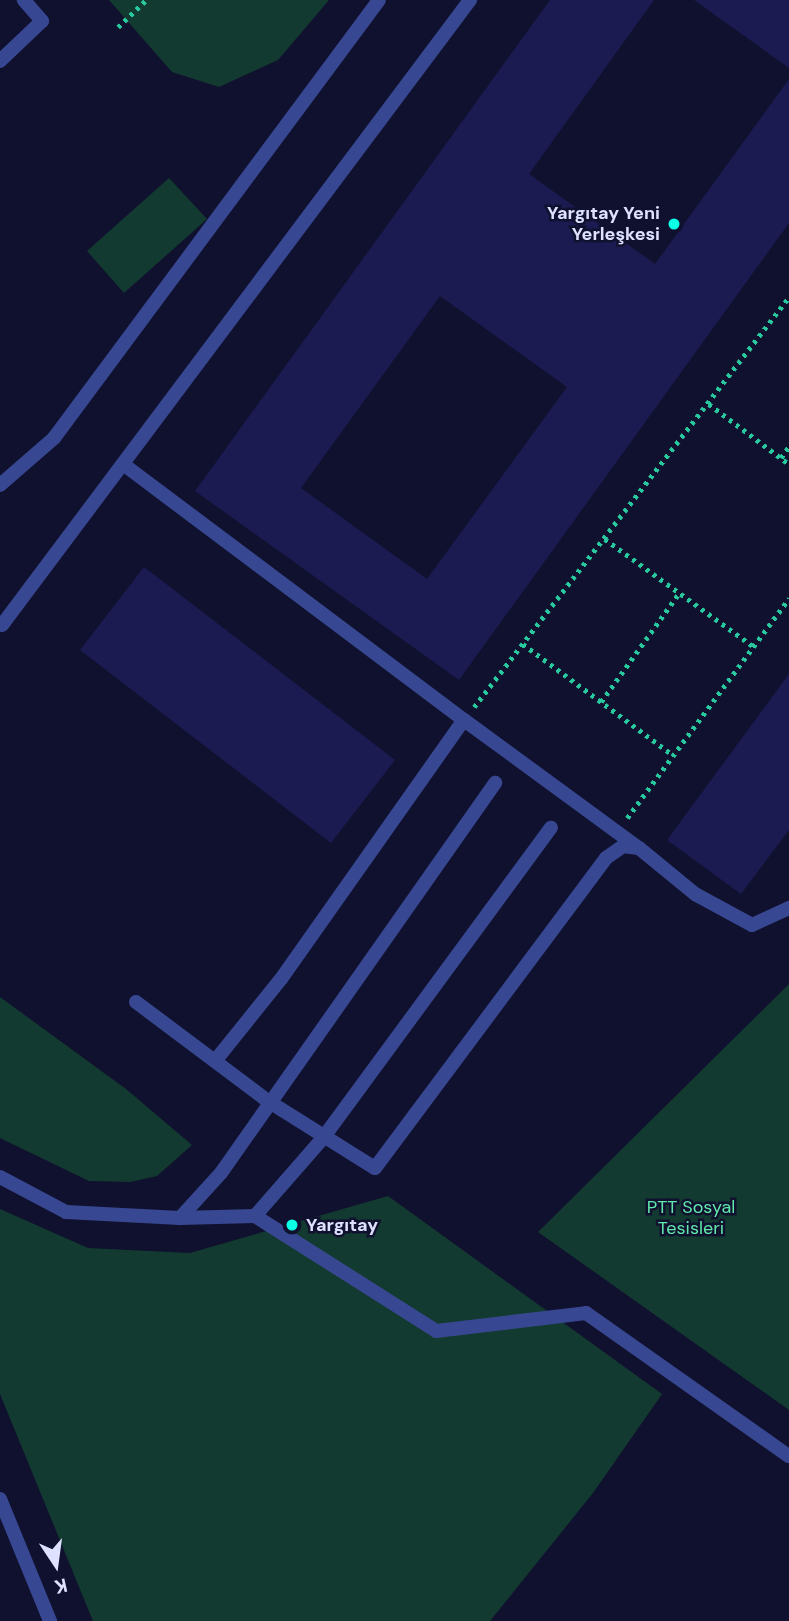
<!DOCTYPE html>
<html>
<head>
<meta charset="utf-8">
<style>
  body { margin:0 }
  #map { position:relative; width:789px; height:1621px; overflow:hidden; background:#10112f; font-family:"DM Sans",sans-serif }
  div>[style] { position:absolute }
  .green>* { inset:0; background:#133a30 }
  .building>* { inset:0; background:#1b1b51 }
  .path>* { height:4.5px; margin-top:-2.25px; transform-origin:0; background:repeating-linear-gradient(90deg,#28c99e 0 3.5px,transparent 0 8.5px) }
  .lane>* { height:14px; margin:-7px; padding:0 7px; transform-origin:7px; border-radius:7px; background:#384791 }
  .street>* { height:14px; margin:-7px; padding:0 7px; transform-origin:7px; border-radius:7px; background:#384791 }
  .dots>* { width:19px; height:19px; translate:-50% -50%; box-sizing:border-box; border:4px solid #10112f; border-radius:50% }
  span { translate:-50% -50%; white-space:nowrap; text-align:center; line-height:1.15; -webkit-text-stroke:5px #10112f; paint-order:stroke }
  .poi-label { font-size:18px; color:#dee1ff; font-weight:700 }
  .right { translate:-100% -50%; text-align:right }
  .left { translate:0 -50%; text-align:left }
  .park-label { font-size:18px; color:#60e9ab }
  .north { position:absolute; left:21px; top:1530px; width:70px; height:70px; -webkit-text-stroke:5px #10112f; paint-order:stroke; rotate:167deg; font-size:19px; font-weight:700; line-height:28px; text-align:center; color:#dee1ff }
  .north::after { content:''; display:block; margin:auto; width:24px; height:32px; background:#dee1ff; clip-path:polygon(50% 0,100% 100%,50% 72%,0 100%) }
</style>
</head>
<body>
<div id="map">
  <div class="green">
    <div style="clip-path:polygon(109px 0,329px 0,278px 60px,219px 87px,172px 72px)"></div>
    <div style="clip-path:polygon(169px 178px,207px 219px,124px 293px,87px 251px)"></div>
    <div style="clip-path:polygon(789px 984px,789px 1410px,538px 1232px)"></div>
    <div style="clip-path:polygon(0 997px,126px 1089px,192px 1145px,157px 1176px,130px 1182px,89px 1181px,0 1138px)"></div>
    <div style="clip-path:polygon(388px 1196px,662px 1394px,593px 1493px,490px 1621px,93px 1621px,0 1394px,0 1209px,88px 1248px,190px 1253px)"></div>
  </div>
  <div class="building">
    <div style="clip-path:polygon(evenodd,550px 0,654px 0,529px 174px,655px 264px,789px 79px,789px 223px,459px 680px,195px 491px,550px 0,440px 296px,567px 387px,427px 579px,301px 488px,440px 296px)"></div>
    <div style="clip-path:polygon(694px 0,789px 0,789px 68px)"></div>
    <div style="clip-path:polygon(144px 567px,395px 760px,331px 843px,80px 650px)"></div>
    <div style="clip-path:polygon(789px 674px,789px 830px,741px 894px,667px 840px)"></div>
  </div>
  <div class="path">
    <div style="left:118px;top:27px;width:39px;rotate:-44deg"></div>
    <div style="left:709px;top:404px;width:100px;rotate:36.9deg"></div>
    <div style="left:781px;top:458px;width:14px;rotate:-56deg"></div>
    <div style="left:605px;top:539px;width:183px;rotate:35.9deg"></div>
    <div style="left:523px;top:644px;width:187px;rotate:36.5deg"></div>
    <div style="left:601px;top:702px;width:134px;rotate:-54.4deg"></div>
    <div style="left:474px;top:707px;width:517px;rotate:-52.47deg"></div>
    <div style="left:627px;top:818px;width:273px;rotate:-53.6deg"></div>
  </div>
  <div class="lane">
    <div style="left:0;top:61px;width:58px;rotate:-43.6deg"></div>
    <div style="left:42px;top:21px;width:28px;rotate:-131deg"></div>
    <div style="left:123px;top:464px;width:426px;rotate:36.9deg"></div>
    <div style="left:0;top:485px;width:72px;rotate:-41deg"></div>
    <div style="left:54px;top:438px;width:545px;rotate:-53.42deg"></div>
    <div style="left:2px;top:625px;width:781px;rotate:-53.17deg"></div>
    <div style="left:136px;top:1002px;width:165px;rotate:36.9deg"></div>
    <div style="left:268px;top:1101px;width:126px;rotate:32.1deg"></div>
    <div style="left:375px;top:1168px;width:387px;rotate:-53.3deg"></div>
    <div style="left:606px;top:858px;width:21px;rotate:-35deg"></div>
    <div style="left:623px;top:846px;width:16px;rotate:7deg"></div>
    <div style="left:639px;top:848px;width:72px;rotate:39.4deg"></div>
    <div style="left:695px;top:894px;width:65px;rotate:28.5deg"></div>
    <div style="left:752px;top:925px;width:41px;rotate:-24.7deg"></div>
    <div style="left:215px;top:1061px;width:105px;rotate:-51.2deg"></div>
    <div style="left:281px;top:979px;width:317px;rotate:-54.8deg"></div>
    <div style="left:464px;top:720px;width:213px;rotate:36.2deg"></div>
    <div style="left:255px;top:1216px;width:214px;rotate:32.4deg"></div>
    <div style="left:436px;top:1331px;width:151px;rotate:-6.8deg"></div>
    <div style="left:586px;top:1313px;width:248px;rotate:35.2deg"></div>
    <div style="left:180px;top:1218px;width:75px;rotate:-1.5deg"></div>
    <div style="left:255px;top:1216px;width:103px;rotate:-48.9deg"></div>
    <div style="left:323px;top:1138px;width:385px;rotate:-53.7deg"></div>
    <div style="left:180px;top:1218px;width:61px;rotate:-47.7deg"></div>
    <div style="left:221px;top:1173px;width:477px;rotate:-54.9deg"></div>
    <div style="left:0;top:1499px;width:132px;rotate:67.7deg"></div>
  </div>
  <div class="street">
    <div style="left:0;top:1177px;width:75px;rotate:27.9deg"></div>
    <div style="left:66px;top:1212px;width:114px;rotate:3deg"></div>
  </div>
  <div class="dots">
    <div style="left:674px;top:224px;background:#0affe5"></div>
    <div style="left:292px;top:1225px;background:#0affe5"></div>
  </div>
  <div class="poi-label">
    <span class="right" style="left:660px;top:224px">Yargıtay Yeni<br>Yerleşkesi</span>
    <span class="left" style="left:306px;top:1225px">Yargıtay</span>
  </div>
  <div class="park-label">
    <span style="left:691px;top:1218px">PTT Sosyal<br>Tesisleri</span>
  </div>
  <div class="north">K</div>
</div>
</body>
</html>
